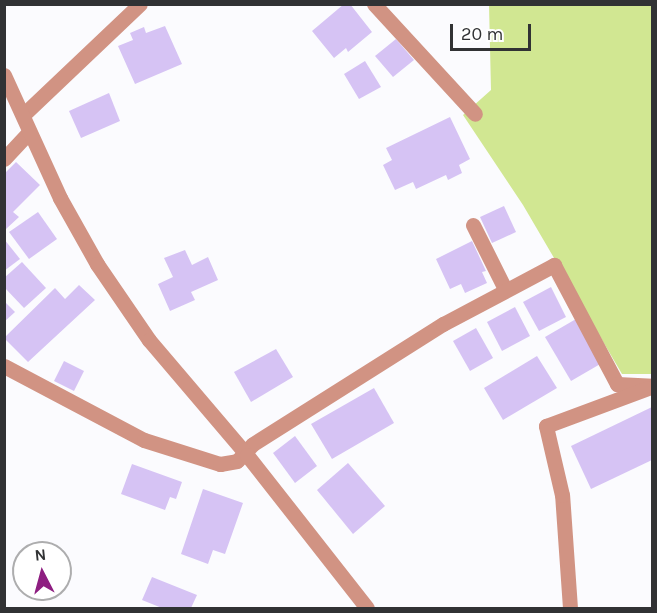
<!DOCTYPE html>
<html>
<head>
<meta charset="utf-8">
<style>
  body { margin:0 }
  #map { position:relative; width:657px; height:613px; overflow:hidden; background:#fbfbfe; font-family:Karla,sans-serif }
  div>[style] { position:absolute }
  .green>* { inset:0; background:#d1e792 }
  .building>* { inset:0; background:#d6c3f4 }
  .service>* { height:15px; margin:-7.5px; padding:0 7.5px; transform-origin:7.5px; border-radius:7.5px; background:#d19383 }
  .tertiary>* { height:15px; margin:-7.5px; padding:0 7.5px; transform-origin:7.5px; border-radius:7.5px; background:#d19383 }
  span { translate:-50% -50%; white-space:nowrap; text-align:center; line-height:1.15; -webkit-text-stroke:4.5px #fff; paint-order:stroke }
  .frame { position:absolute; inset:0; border:6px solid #313234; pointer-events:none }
  .north { position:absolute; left:12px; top:541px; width:60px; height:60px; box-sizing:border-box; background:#fff; border:2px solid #adadae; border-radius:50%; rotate:354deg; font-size:16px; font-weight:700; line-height:24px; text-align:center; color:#313234 }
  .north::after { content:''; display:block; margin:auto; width:21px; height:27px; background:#8e1e81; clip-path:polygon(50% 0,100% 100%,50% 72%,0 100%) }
  .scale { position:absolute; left:450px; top:24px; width:81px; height:27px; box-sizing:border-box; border:3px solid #313234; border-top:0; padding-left:8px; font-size:18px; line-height:21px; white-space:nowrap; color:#313234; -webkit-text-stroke:4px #fff; paint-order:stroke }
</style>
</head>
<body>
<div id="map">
  <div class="green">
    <div style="clip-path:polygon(489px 5px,652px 5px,652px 374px,622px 374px,523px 205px,463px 115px,491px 90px)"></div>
  </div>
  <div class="building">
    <div style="clip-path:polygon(344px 4px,350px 4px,372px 32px,348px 52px,346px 48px,334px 58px,312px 31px)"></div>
    <div style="clip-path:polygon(165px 26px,182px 64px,135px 84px,118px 46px,133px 40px,130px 33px,144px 27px,146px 33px)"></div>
    <div style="clip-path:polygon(396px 39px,414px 60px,393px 77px,375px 56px)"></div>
    <div style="clip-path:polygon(365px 61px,381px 87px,359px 99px,344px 74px)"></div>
    <div style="clip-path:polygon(109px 93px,120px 121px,81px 138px,69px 111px)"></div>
    <div style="clip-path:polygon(450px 117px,470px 159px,459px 165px,462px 173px,448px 180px,446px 175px,416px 189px,413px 182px,395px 190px,383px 165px,392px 160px,386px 148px)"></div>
    <div style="clip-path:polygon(16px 162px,40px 185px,13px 212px,19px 217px,6px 229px,4px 174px)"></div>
    <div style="clip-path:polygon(504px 206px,516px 232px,492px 243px,480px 217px)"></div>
    <div style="clip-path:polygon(38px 212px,57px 239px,29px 259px,9px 232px)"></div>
    <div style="clip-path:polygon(4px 239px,20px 259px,4px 271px)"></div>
    <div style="clip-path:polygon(472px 241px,486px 271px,482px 272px,487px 283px,465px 293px,461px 284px,450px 289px,436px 259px)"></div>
    <div style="clip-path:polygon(185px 250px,192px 265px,208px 257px,218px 280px,191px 292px,195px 300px,170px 311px,158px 284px,173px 277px,164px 258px)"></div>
    <div style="clip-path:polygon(22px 262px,46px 288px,24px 308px,4px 287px,4px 278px)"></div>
    <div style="clip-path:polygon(79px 285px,95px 300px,28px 362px,4px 338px,55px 288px,65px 299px)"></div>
    <div style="clip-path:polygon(551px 287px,566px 317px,539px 331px,523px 302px)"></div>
    <div style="clip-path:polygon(4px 301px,15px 312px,4px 322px)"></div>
    <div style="clip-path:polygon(515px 307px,530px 336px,502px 351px,487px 322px)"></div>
    <div style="clip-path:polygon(576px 319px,602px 363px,571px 381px,545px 337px)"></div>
    <div style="clip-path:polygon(476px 328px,493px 358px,470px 371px,453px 341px)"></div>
    <div style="clip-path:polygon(276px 349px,293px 377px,251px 402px,234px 372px)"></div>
    <div style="clip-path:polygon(537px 356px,557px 388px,503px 420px,484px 388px)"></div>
    <div style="clip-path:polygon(64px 361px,84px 371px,74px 391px,54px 381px)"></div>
    <div style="clip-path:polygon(374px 388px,394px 423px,332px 459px,311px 424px)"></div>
    <div style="clip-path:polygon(652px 407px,652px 460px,591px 489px,571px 446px)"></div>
    <div style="clip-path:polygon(295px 436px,317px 466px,295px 483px,273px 453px)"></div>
    <div style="clip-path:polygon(348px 463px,385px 506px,353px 534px,317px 490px)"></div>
    <div style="clip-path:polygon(132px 464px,182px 482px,176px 499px,170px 497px,165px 510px,121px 494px)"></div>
    <div style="clip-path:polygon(203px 489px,243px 503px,225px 554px,213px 550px,208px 564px,181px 554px)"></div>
    <div style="clip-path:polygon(152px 577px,197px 595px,191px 608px,162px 608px,142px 600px)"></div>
  </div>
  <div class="service">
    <div style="left:374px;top:4px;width:149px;rotate:47.4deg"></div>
    <div style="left:23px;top:115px;width:161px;rotate:-43.5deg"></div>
    <div style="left:4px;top:159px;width:37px;rotate:-47deg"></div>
    <div style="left:473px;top:225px;width:72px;rotate:63.4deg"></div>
    <div style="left:4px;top:366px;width:158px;rotate:27.9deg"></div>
    <div style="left:144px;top:440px;width:80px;rotate:17.5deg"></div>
    <div style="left:220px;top:464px;width:17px;rotate:-10deg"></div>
    <div style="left:237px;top:461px;width:23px;rotate:-47deg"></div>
    <div style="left:253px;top:444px;width:225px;rotate:-32.3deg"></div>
    <div style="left:443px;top:324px;width:126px;rotate:-28deg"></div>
    <div style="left:554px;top:265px;width:135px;rotate:62.1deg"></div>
    <div style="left:617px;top:384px;width:35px;rotate:3deg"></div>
    <div style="left:570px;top:608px;width:113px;rotate:-94deg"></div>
    <div style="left:562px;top:495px;width:71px;rotate:-103.1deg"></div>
    <div style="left:546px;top:426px;width:109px;rotate:-20.4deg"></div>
  </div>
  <div class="tertiary">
    <div style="left:4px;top:75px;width:135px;rotate:65.5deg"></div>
    <div style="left:60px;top:198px;width:76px;rotate:60.7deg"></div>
    <div style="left:97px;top:264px;width:92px;rotate:55.6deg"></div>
    <div style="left:149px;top:340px;width:151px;rotate:49.6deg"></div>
    <div style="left:247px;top:455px;width:194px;rotate:51.9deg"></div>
  </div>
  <div class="frame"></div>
  <div class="north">N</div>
  <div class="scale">20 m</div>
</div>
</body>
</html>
